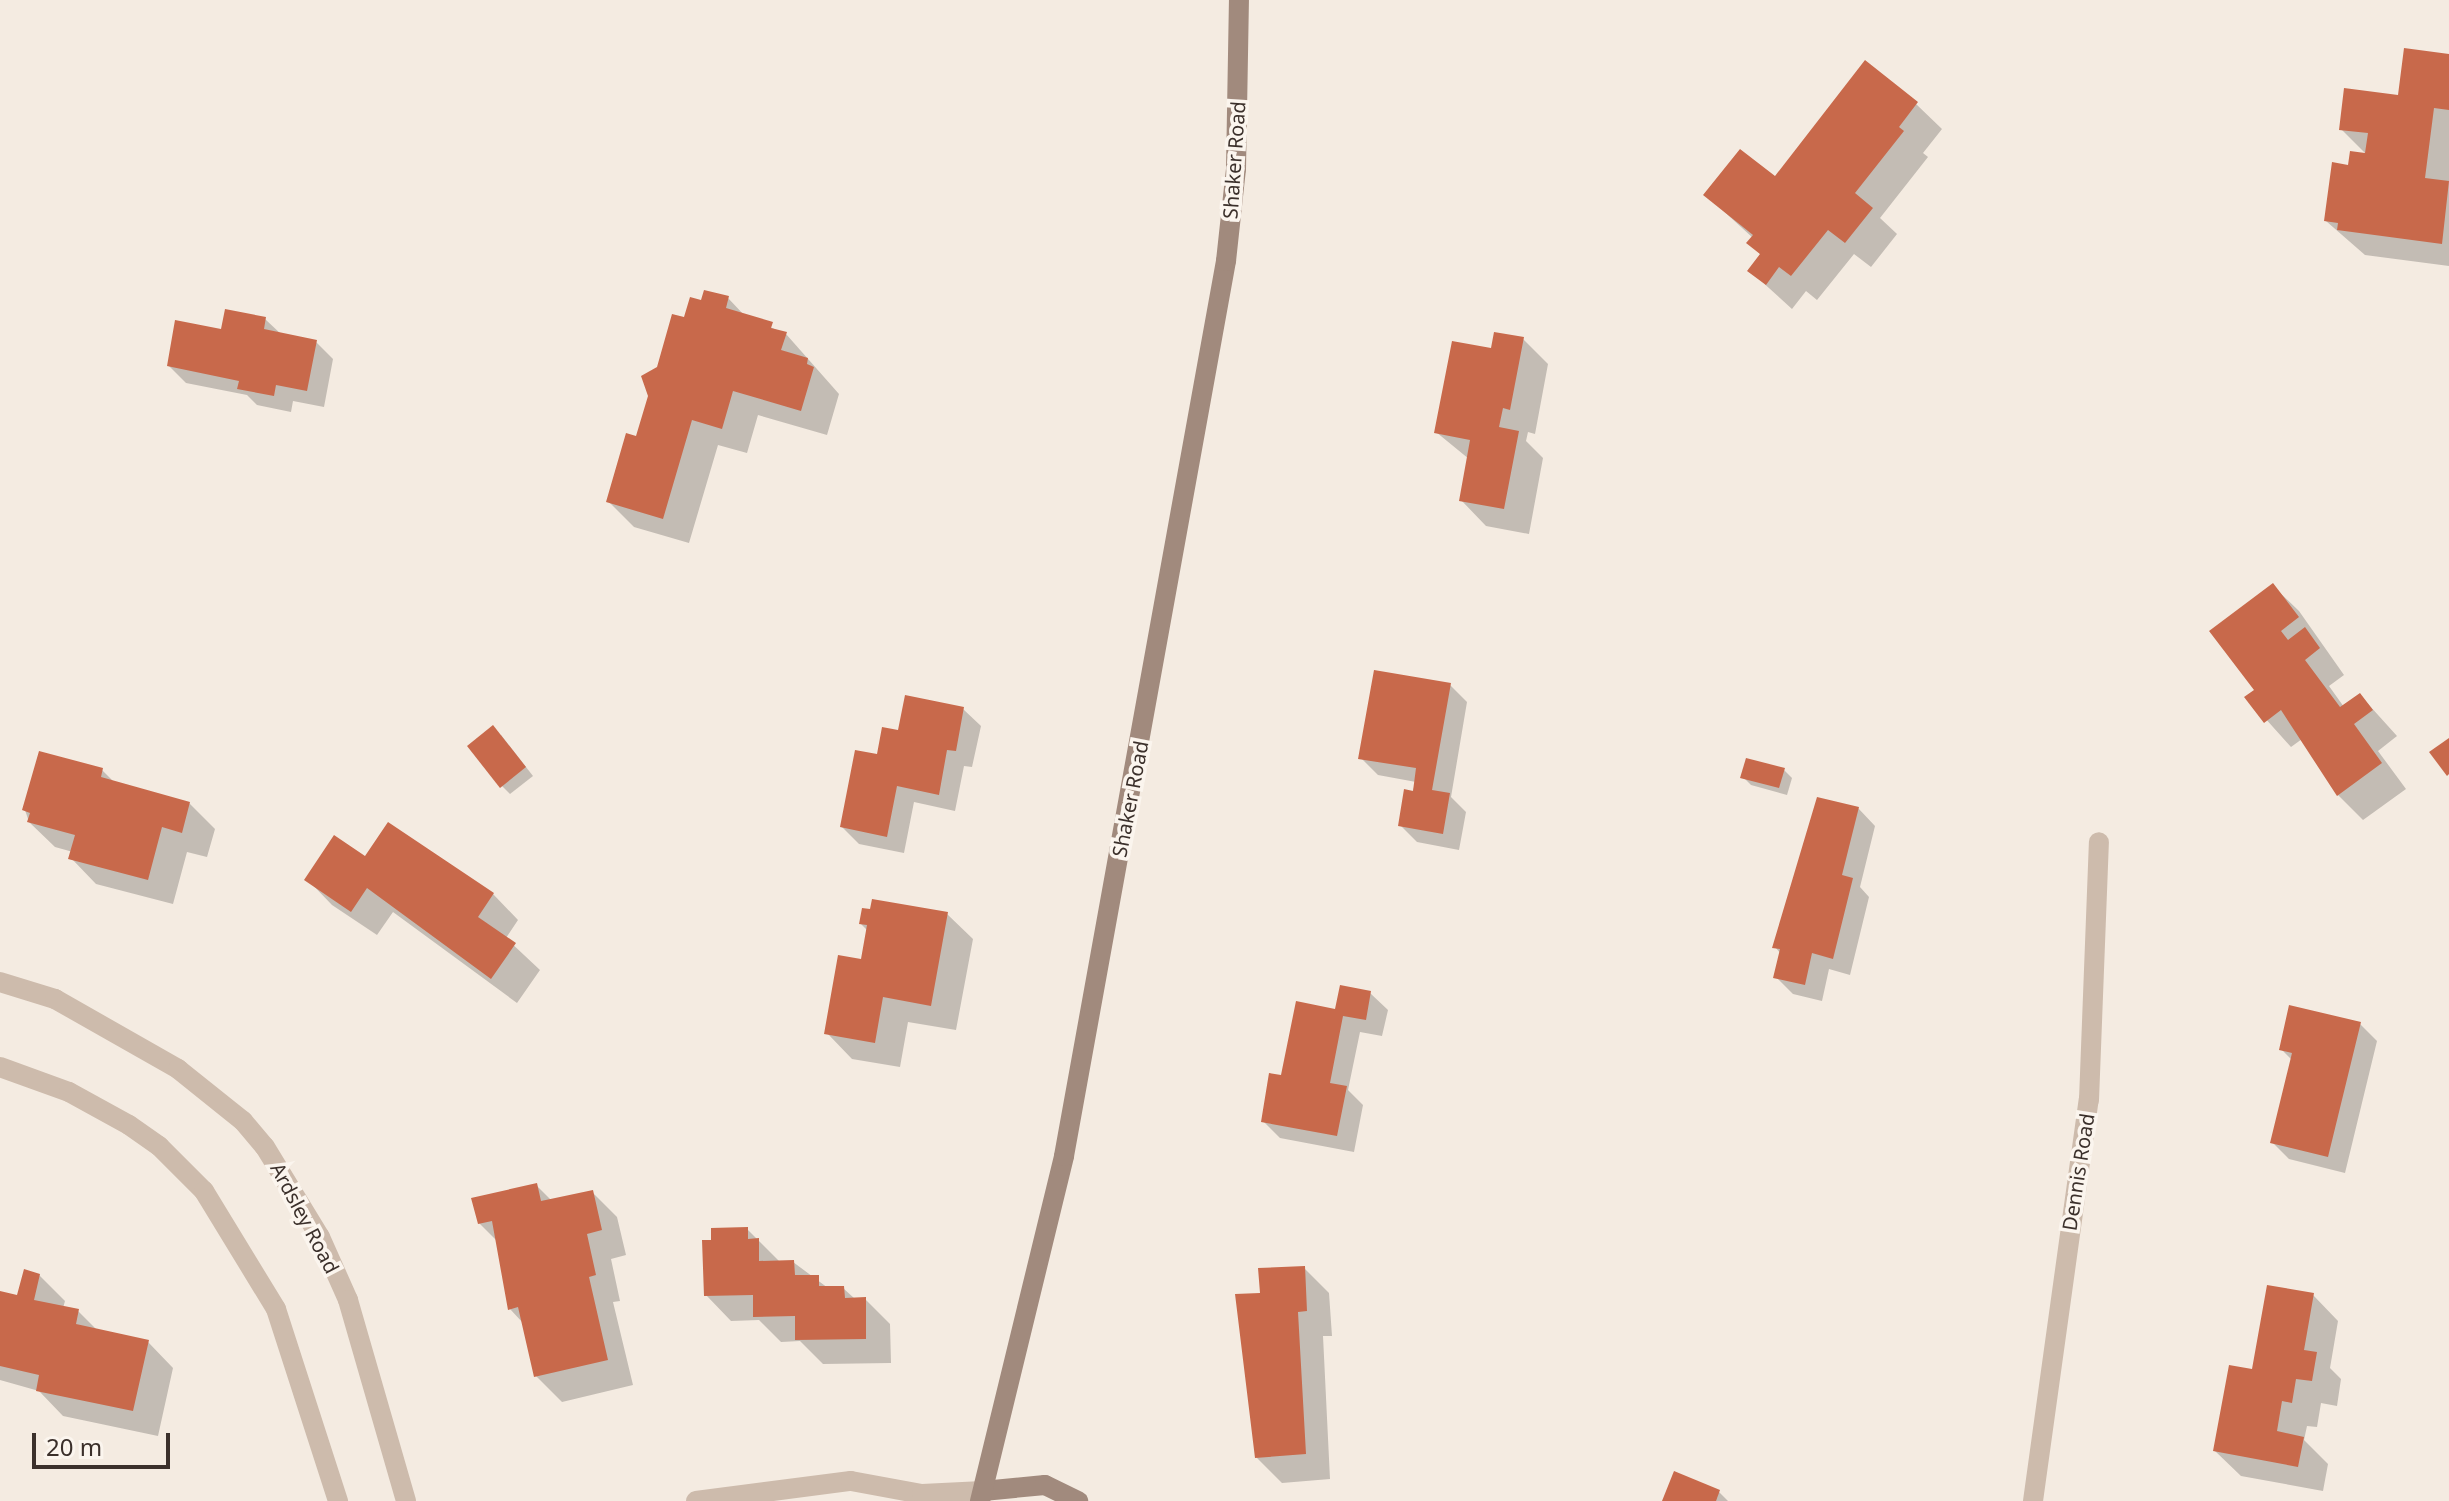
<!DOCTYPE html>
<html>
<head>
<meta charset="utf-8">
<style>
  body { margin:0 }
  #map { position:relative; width:2449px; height:1501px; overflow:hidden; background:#f4ebe1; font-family:"Noto Sans",sans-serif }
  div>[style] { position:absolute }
  .shadow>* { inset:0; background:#0003 }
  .building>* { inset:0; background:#c8694b }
  .minor>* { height:20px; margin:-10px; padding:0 10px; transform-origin:10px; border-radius:10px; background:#cdbbac }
  .secondary>* { height:20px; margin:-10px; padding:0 10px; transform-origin:10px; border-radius:10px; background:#a18a7d }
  span { translate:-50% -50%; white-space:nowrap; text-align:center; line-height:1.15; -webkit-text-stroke:7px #fbf5ee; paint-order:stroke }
  .street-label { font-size:20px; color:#3b302b }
  .scale { position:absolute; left:32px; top:1433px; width:138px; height:36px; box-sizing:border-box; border:4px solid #3b302b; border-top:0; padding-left:10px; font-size:24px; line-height:28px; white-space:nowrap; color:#3b302b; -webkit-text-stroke:6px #fbf5ee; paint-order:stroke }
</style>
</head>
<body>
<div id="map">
  <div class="shadow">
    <div style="clip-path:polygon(2449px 56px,2449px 266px,2365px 255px,2326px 221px,2349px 167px,2367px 155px,2341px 129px,2399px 97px)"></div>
    <div style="clip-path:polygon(1916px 104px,1942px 129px,1923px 153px,1928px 157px,1880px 218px,1897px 234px,1871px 267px,1854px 254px,1817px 300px,1806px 291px,1792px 309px,1749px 270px,1761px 255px,1749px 243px,1753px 238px,1706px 195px,1775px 179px)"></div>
    <div style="clip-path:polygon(728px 298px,745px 316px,786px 334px,839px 394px,827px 435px,758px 415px,747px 453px,718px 445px,689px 543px,634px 527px,609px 502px,638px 439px,658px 368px,685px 319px,703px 302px)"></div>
    <div style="clip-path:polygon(265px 319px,282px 335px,316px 342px,333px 359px,324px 407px,293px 401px,291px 412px,257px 405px,247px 395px,186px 383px,169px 366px)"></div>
    <div style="clip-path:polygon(1523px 339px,1548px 364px,1535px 434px,1528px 432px,1526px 441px,1543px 458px,1529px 534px,1486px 526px,1461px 500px,1469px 459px,1436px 432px,1492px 350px)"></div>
    <div style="clip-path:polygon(2273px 586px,2299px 611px,2344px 675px,2329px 686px,2344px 707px,2360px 695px,2397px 736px,2378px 751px,2406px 789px,2363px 820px,2338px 795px,2302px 739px,2291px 747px,2247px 698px,2257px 690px)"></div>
    <div style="clip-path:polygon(1450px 685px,1467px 702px,1451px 797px,1466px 812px,1459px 850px,1417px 842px,1400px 825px,1416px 782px,1378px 775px,1361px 758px)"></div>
    <div style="clip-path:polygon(963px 709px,981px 726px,972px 767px,964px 766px,955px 811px,914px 802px,904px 853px,859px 844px,842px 827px,878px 756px,900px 732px)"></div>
    <div style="clip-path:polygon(501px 735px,533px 776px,510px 794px,502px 786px)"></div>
    <div style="clip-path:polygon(102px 770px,115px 783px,189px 803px,215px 829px,207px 857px,187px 852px,173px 904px,96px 884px,71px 858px,73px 852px,55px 847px,29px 822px,25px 810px)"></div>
    <div style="clip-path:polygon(1784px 770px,1792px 778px,1787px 795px,1751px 785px,1743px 777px)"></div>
    <div style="clip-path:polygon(1858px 808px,1875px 826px,1860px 887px,1869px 897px,1850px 975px,1829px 969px,1822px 1001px,1793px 994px,1776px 977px,1781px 954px,1775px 947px)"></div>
    <div style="clip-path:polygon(366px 859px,493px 894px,518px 920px,506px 938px,540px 970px,517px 1003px,393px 912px,377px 935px,332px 905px,307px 879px)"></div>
    <div style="clip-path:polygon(947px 914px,973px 939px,956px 1030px,908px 1022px,900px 1067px,852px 1059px,827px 1033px,863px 962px,868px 931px,861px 924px)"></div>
    <div style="clip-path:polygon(1370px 993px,1388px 1010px,1382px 1036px,1360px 1032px,1348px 1090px,1363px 1105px,1354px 1152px,1280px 1138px,1263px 1121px,1283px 1077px,1337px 1012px)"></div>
    <div style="clip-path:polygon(2360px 1024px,2377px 1041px,2345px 1173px,2289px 1159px,2272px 1142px,2292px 1060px,2281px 1049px)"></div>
    <div style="clip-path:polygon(536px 1185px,552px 1201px,592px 1192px,617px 1217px,626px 1255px,611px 1259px,620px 1301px,613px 1302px,633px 1385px,562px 1402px,536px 1376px,523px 1323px,510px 1309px,497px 1241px,479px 1223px)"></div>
    <div style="clip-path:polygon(747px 1229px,780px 1262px,793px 1262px,828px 1288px,843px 1288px,855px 1299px,865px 1299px,890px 1324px,891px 1363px,823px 1364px,800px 1341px,781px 1342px,759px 1320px,731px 1321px,706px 1295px)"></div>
    <div style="clip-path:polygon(1304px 1268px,1329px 1293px,1332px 1336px,1323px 1336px,1330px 1479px,1282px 1483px,1257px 1458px,1262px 1294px)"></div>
    <div style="clip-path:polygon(39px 1275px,65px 1301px,63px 1308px,78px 1311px,98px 1331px,148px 1342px,173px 1368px,158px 1436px,63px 1416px,39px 1391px,0 1380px,0 1293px,19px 1298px)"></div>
    <div style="clip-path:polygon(2313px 1295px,2338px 1321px,2330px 1368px,2341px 1379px,2337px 1406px,2321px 1403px,2317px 1427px,2307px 1426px,2304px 1440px,2328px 1464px,2323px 1491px,2241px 1476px,2215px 1451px,2254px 1371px)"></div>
    <div style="clip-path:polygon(1675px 1473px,1719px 1492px,1728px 1501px,1664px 1501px)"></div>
  </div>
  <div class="building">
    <div style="clip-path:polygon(2404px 48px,2449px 54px,2449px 110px,2434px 108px,2425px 178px,2449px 181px,2442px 244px,2337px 230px,2338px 223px,2324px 221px,2332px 162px,2348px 165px,2350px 151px,2365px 153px,2368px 133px,2339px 130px,2344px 88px,2398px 95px)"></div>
    <div style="clip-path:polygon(1865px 60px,1918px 102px,1899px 127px,1904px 131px,1855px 193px,1873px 208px,1845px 243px,1828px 230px,1791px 276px,1779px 267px,1766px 285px,1747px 271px,1760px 254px,1746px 243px,1753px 235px,1703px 195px,1740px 149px,1775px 176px)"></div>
    <div style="clip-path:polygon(704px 290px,729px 296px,726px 308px,773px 322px,771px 328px,787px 332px,781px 350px,808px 358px,807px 364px,814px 367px,801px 411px,733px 391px,722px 429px,692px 420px,663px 519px,606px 502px,626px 433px,636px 436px,648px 396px,641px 376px,657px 367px,672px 314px,684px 317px,690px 297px,701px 300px)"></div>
    <div style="clip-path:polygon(225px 309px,266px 317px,264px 329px,317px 340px,307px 391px,276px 385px,274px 396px,237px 389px,239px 381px,167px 366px,175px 320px,221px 329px)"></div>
    <div style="clip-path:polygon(1494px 332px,1524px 337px,1510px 410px,1503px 408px,1499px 427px,1519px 431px,1504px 509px,1459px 501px,1470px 440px,1434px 433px,1452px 341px,1491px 348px)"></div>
    <div style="clip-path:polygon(2273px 583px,2299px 617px,2281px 631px,2288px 640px,2305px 627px,2320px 648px,2305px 660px,2340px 707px,2360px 693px,2373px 710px,2354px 724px,2382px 763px,2337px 796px,2281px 710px,2264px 723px,2244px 697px,2254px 690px,2209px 631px)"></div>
    <div style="clip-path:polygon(1374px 670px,1451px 683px,1432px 790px,1450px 793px,1443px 834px,1398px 826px,1404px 789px,1413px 791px,1416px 768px,1358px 759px)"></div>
    <div style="clip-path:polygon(905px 695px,964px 707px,956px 751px,947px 750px,939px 795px,897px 786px,887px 837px,840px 827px,855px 750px,877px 754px,882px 727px,898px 730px)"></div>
    <div style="clip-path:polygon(493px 725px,526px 767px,500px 788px,467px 746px)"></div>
    <div style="clip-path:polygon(2449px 738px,2449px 774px,2447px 776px,2429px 752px)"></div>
    <div style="clip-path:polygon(39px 751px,103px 768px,101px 777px,190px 802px,182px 833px,162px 827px,148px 880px,68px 859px,75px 835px,27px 822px,30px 813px,22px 810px)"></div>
    <div style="clip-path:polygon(1746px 758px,1785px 768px,1779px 788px,1740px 778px)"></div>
    <div style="clip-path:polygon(1817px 797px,1859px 807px,1842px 875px,1853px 878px,1833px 959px,1812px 953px,1805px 985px,1773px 978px,1780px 949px,1772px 948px)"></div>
    <div style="clip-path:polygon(388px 822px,494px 893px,478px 917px,516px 943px,491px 979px,367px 888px,351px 912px,304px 880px,334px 835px,365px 856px)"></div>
    <div style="clip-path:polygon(872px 899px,948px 912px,931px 1006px,883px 997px,875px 1043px,824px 1034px,838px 955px,861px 959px,867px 925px,859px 924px,862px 908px,870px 909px)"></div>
    <div style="clip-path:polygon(1340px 985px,1371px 991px,1366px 1020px,1343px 1016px,1330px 1083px,1347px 1086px,1337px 1136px,1261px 1122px,1269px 1073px,1281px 1075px,1296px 1001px,1335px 1009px)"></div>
    <div style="clip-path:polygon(2289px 1005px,2361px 1022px,2328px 1157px,2270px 1143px,2292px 1053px,2279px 1050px)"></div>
    <div style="clip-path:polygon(537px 1183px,541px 1201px,593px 1190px,602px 1230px,587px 1234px,596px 1275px,589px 1277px,608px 1360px,534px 1377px,518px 1307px,508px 1310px,492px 1221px,478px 1224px,471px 1198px)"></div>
    <div style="clip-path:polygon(748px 1227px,748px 1239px,759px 1238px,759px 1261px,794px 1260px,795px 1275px,819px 1275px,819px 1286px,844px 1286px,845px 1298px,866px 1297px,866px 1339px,795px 1340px,795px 1316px,753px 1317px,753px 1295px,704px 1296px,702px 1240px,711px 1240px,711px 1228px)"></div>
    <div style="clip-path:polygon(1305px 1266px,1307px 1311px,1298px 1312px,1306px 1454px,1255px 1458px,1235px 1294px,1260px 1293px,1258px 1268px)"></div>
    <div style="clip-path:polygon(24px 1269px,40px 1274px,34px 1300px,79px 1309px,76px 1324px,149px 1340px,133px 1411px,36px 1391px,39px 1375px,0 1366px,0 1291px,17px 1295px)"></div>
    <div style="clip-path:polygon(2267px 1285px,2314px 1293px,2304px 1350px,2317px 1352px,2312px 1381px,2296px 1379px,2292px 1403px,2282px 1401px,2277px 1431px,2304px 1437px,2298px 1467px,2213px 1451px,2229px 1365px,2252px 1369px)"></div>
    <div style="clip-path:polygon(1674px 1471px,1720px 1490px,1716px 1501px,1662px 1501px)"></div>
  </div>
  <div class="minor">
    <div style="left:0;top:982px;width:58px;rotate:17.2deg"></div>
    <div style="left:55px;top:999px;width:142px;rotate:29.6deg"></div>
    <div style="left:178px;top:1069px;width:83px;rotate:38.7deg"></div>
    <div style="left:243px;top:1121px;width:34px;rotate:50deg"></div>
    <div style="left:265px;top:1147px;width:105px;rotate:58.6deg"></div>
    <div style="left:320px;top:1237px;width:69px;rotate:66deg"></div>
    <div style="left:348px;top:1300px;width:209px;rotate:73.9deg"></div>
    <div style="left:0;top:1067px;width:73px;rotate:19.9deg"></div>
    <div style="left:69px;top:1092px;width:68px;rotate:28.8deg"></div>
    <div style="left:129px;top:1125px;width:37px;rotate:35deg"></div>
    <div style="left:159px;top:1146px;width:64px;rotate:45deg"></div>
    <div style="left:204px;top:1191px;width:138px;rotate:58.6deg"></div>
    <div style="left:276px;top:1309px;width:202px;rotate:72.1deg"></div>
    <div style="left:696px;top:1501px;width:156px;rotate:-7.4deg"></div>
    <div style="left:851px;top:1481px;width:72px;rotate:10.4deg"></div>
    <div style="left:922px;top:1494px;width:61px;rotate:-2.8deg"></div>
    <div style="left:2033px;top:1501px;width:405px;rotate:-82.1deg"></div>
    <div style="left:2089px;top:1100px;width:258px;rotate:-87.8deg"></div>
  </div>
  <div class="secondary">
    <div style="left:983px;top:1491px;width:62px;rotate:-5.5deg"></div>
    <div style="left:1045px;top:1485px;width:37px;rotate:26deg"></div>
    <div style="left:980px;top:1501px;width:355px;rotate:-76.3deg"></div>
    <div style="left:1064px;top:1156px;width:910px;rotate:-79.74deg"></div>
    <div style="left:1226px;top:261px;width:93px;rotate:-83.8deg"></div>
    <div style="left:1236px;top:169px;width:169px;rotate:-89deg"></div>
  </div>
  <div class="street-label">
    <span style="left:1234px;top:160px;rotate:-86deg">Shaker Road</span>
    <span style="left:1130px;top:799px;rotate:-79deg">Shaker Road</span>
    <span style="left:2078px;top:1172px;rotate:-81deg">Dennis Road</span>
    <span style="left:305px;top:1218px;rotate:62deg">Ardsley Road</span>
  </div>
  <div class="scale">20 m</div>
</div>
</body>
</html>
